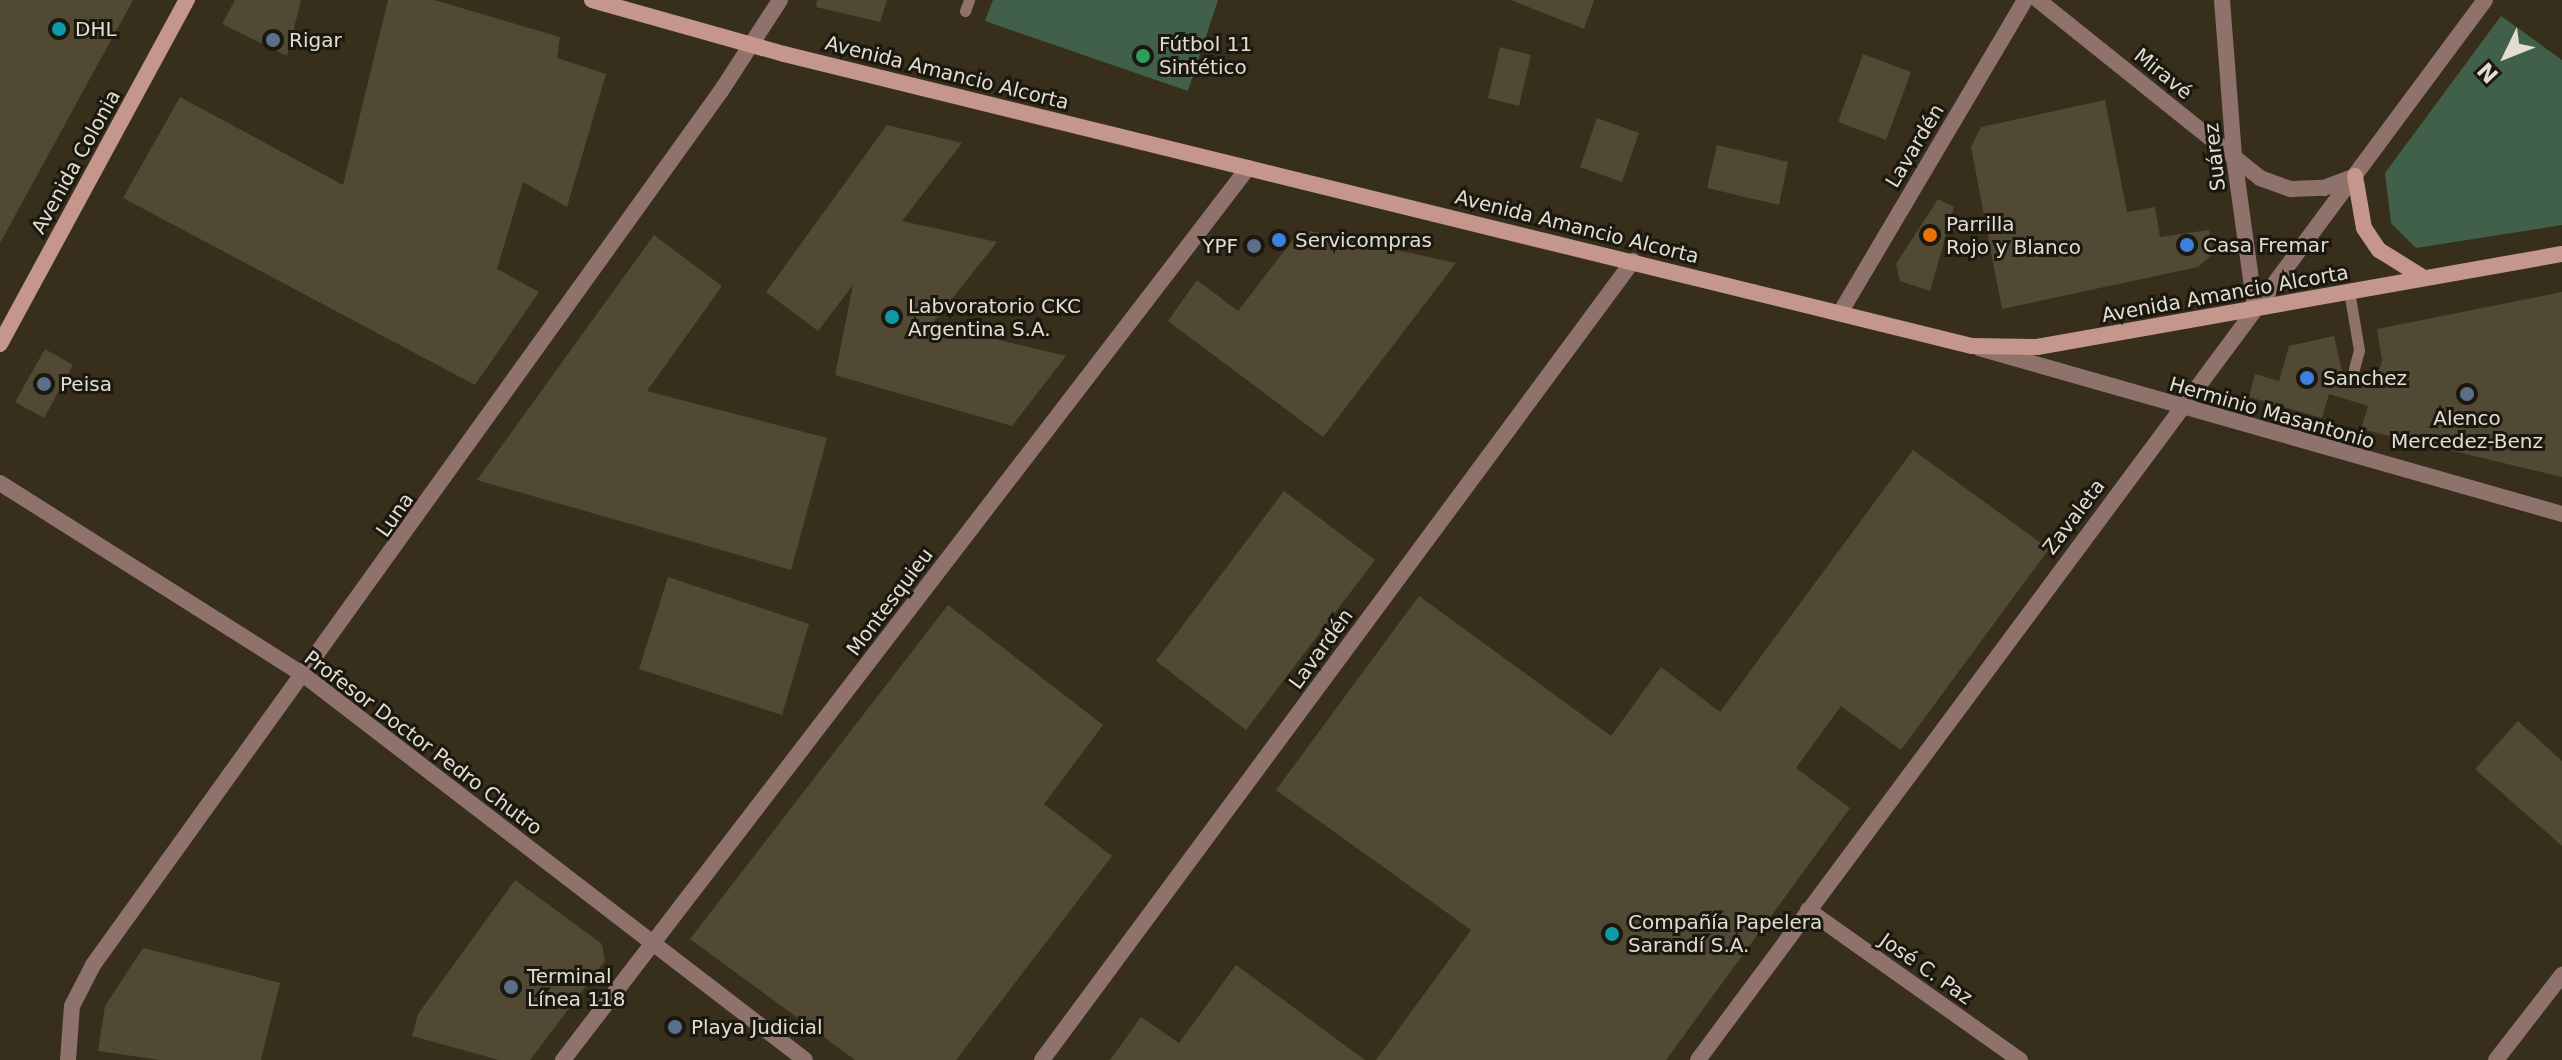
<!DOCTYPE html>
<html>
<head>
<meta charset="utf-8">
<style>
  body { margin:0 }
  #map { position:relative; width:2562px; height:1060px; overflow:hidden; background:#372f1b; font-family:"DejaVu Sans",sans-serif }
  div>[style] { position:absolute }
  .green>* { inset:0; background:#416049 }
  .building>* { inset:0; background:#514934 }
  .service>* { height:11px; margin:-5.5px; padding:0 5.5px; transform-origin:5.5px; border-radius:5.5px; background:#8f726b }
  .minor>* { height:16px; margin:-8px; padding:0 8px; transform-origin:8px; border-radius:8px; background:#8f726b }
  .tertiary>* { height:16px; margin:-8px; padding:0 8px; transform-origin:8px; border-radius:8px; background:#8f726b }
  .secondary>* { height:16px; margin:-8px; padding:0 8px; transform-origin:8px; border-radius:8px; background:#c5978c }
  .dots>* { width:22px; height:22px; translate:-50% -50%; box-sizing:border-box; border:4px solid #1b180f; border-radius:50% }
  span { translate:-50% -50%; white-space:nowrap; text-align:center; line-height:1.15; -webkit-text-stroke:6px #1b180f; paint-order:stroke }
  .poi-label { font-size:20px; color:#e2ddd1 }
  .left { translate:0 -50%; text-align:left }
  .right { translate:-100% -50%; text-align:right }
  .street-label { font-size:20px; color:#e2ddd1 }
  .north { position:absolute; left:2466px; top:16px; width:80px; height:80px; -webkit-text-stroke:6px #1b180f; paint-order:stroke; rotate:227deg; font-size:22px; font-weight:700; line-height:32px; text-align:center; color:#e2ddd1 }
  .north::after { content:''; display:block; margin:auto; width:28px; height:36px; background:#e2ddd1; clip-path:polygon(50% 0,100% 100%,50% 72%,0 100%) }
</style>
</head>
<body>
<div id="map">
  <div class="green">
    <div style="clip-path:polygon(993px 0,1218px 0,1188px 91px,985px 21px)"></div>
    <div style="clip-path:polygon(2501px 16px,2562px 60px,2562px 225px,2416px 248px,2391px 223px,2385px 173px)"></div>
  </div>
  <div class="building">
    <div style="clip-path:polygon(0 0,133px 0,0 243px)"></div>
    <div style="clip-path:polygon(235px 0,301px 0,287px 56px,222px 24px)"></div>
    <div style="clip-path:polygon(388px 0,434px 0,560px 37px,557px 58px,606px 74px,567px 207px,523px 182px,497px 269px,539px 292px,475px 385px,123px 198px,180px 97px,343px 185px)"></div>
    <div style="clip-path:polygon(817px 0,887px 0,880px 22px,816px 7px)"></div>
    <div style="clip-path:polygon(1511px 0,1594px 0,1584px 29px)"></div>
    <div style="clip-path:polygon(1500px 47px,1531px 55px,1519px 106px,1488px 98px)"></div>
    <div style="clip-path:polygon(1863px 54px,1911px 72px,1886px 140px,1838px 122px)"></div>
    <div style="clip-path:polygon(2105px 100px,2127px 212px,2155px 207px,2160px 237px,2209px 230px,2213px 254px,2198px 267px,2002px 309px,1971px 147px,1981px 127px)"></div>
    <div style="clip-path:polygon(1597px 118px,1639px 133px,1622px 182px,1580px 167px)"></div>
    <div style="clip-path:polygon(887px 125px,962px 143px,902px 221px,997px 242px,932px 324px,1066px 356px,1012px 426px,835px 375px,853px 285px,818px 331px,766px 292px)"></div>
    <div style="clip-path:polygon(1717px 145px,1788px 162px,1779px 205px,1707px 188px)"></div>
    <div style="clip-path:polygon(1938px 199px,1954px 207px,1930px 291px,1900px 281px,1896px 264px)"></div>
    <div style="clip-path:polygon(1301px 229px,1456px 263px,1323px 437px,1168px 321px,1197px 280px,1238px 311px)"></div>
    <div style="clip-path:polygon(654px 235px,722px 286px,647px 391px,827px 438px,791px 570px,477px 480px)"></div>
    <div style="clip-path:polygon(2562px 292px,2562px 477px,2361px 429px,2368px 406px,2329px 394px,2322px 418px,2249px 397px,2255px 374px,2279px 381px,2289px 346px,2334px 336px,2342px 371px,2376px 382px,2382px 360px,2377px 329px)"></div>
    <div style="clip-path:polygon(45px 349px,73px 365px,44px 418px,15px 402px)"></div>
    <div style="clip-path:polygon(1913px 450px,2049px 549px,1901px 750px,1841px 706px,1796px 768px,1850px 808px,1666px 1060px,1376px 1060px,1471px 930px,1276px 790px,1419px 596px,1611px 736px,1661px 667px,1720px 712px)"></div>
    <div style="clip-path:polygon(1284px 491px,1375px 560px,1246px 730px,1156px 661px)"></div>
    <div style="clip-path:polygon(668px 577px,809px 624px,782px 715px,639px 669px)"></div>
    <div style="clip-path:polygon(948px 605px,1103px 725px,1044px 804px,1112px 856px,956px 1060px,855px 1060px,690px 939px)"></div>
    <div style="clip-path:polygon(2518px 721px,2562px 761px,2562px 846px,2475px 769px)"></div>
    <div style="clip-path:polygon(515px 880px,602px 944px,605px 961px,530px 1060px,499px 1060px,412px 1036px,418px 1014px)"></div>
    <div style="clip-path:polygon(143px 948px,280px 983px,261px 1060px,160px 1060px,98px 1051px,105px 1006px)"></div>
    <div style="clip-path:polygon(1236px 965px,1365px 1060px,1110px 1060px,1141px 1017px,1179px 1043px)"></div>
  </div>
  <div class="service">
    <div style="left:965px;top:11px;width:12px;rotate:-70deg"></div>
    <div style="left:2349px;top:291px;width:60px;rotate:80.4deg"></div>
    <div style="left:2359px;top:350px;width:20px;rotate:105deg"></div>
  </div>
  <div class="minor">
    <div style="left:2038px;top:0;width:285px;rotate:38.7deg"></div>
    <div style="left:2260px;top:178px;width:33px;rotate:20deg"></div>
    <div style="left:2291px;top:189px;width:33px;rotate:-2deg"></div>
    <div style="left:2324px;top:188px;width:31px;rotate:-21deg"></div>
    <div style="left:1979px;top:348px;width:606px;rotate:15.89deg"></div>
    <div style="left:0;top:483px;width:361px;rotate:32.3deg"></div>
    <div style="left:305px;top:676px;width:630px;rotate:37.52deg"></div>
    <div style="left:1808px;top:910px;width:260px;rotate:35.3deg"></div>
    <div style="left:68px;top:1060px;width:54px;rotate:-85.8deg"></div>
    <div style="left:72px;top:1006px;width:46px;rotate:-62.9deg"></div>
    <div style="left:93px;top:965px;width:1076px;rotate:-54.3deg"></div>
    <div style="left:721px;top:91px;width:108px;rotate:-57deg"></div>
    <div style="left:563px;top:1060px;width:1125px;rotate:-52.48deg"></div>
    <div style="left:1042px;top:1060px;width:994px;rotate:-53.51deg"></div>
    <div style="left:1698px;top:1060px;width:1320px;rotate:-53.41deg"></div>
    <div style="left:2496px;top:1060px;width:108px;rotate:-52.2deg"></div>
  </div>
  <div class="tertiary">
    <div style="left:2222px;top:0;width:157px;rotate:85.6deg"></div>
    <div style="left:2234px;top:157px;width:153px;rotate:82.1deg"></div>
    <div style="left:1840px;top:313px;width:364px;rotate:-59.4deg"></div>
  </div>
  <div class="secondary">
    <div style="left:592px;top:0;width:199px;rotate:15.7deg"></div>
    <div style="left:784px;top:54px;width:1223px;rotate:13.81deg"></div>
    <div style="left:1972px;top:346px;width:65px;rotate:0.9deg"></div>
    <div style="left:2037px;top:347px;width:533px;rotate:-10.05deg"></div>
    <div style="left:2355px;top:176px;width:53px;rotate:80.2deg"></div>
    <div style="left:2364px;top:228px;width:27px;rotate:56deg"></div>
    <div style="left:2379px;top:250px;width:53px;rotate:31.9deg"></div>
    <div style="left:0;top:344px;width:392px;rotate:-61.5deg"></div>
  </div>
  <div class="dots">
    <div style="left:59px;top:29px;background:#0f9aa8"></div>
    <div style="left:273px;top:40px;background:#5c6f8a"></div>
    <div style="left:1143px;top:56px;background:#2e9e5b"></div>
    <div style="left:1930px;top:235px;background:#e8710a"></div>
    <div style="left:1279px;top:240px;background:#3f7fe0"></div>
    <div style="left:2187px;top:245px;background:#3f7fe0"></div>
    <div style="left:1254px;top:246px;background:#5c6f8a"></div>
    <div style="left:892px;top:317px;background:#0f9aa8"></div>
    <div style="left:2307px;top:378px;background:#3f7fe0"></div>
    <div style="left:44px;top:384px;background:#5c6f8a"></div>
    <div style="left:2467px;top:394px;background:#5c6f8a"></div>
    <div style="left:1612px;top:934px;background:#0f9aa8"></div>
    <div style="left:511px;top:987px;background:#5c6f8a"></div>
    <div style="left:675px;top:1027px;background:#5c6f8a"></div>
  </div>
  <div class="poi-label">
    <span class="left" style="left:75px;top:29px">DHL</span>
    <span class="left" style="left:289px;top:40px">Rigar</span>
    <span class="left" style="left:1159px;top:56px">Fútbol 11<br>Sintético</span>
    <span class="left" style="left:1946px;top:236px">Parrilla<br>Rojo y Blanco</span>
    <span class="left" style="left:1295px;top:240px">Servicompras</span>
    <span class="left" style="left:2203px;top:245px">Casa Fremar</span>
    <span class="right" style="left:1238px;top:246px">YPF</span>
    <span class="left" style="left:908px;top:318px">Labvoratorio CKC<br>Argentina S.A.</span>
    <span class="left" style="left:2323px;top:378px">Sanchez</span>
    <span class="left" style="left:60px;top:384px">Peisa</span>
    <span style="left:2467px;top:430px">Alenco<br>Mercedez-Benz</span>
    <span class="left" style="left:1628px;top:934px">Compañía Papelera<br>Sarandí S.A.</span>
    <span class="left" style="left:527px;top:988px">Terminal<br>Línea 118</span>
    <span class="left" style="left:691px;top:1027px">Playa Judicial</span>
  </div>
  <div class="street-label">
    <span style="left:947px;top:73px;rotate:14deg">Avenida Amancio Alcorta</span>
    <span style="left:2163px;top:74px;rotate:39deg">Miravé</span>
    <span style="left:1915px;top:146px;rotate:-59deg">Lavardén</span>
    <span style="left:2215px;top:157px;rotate:-96deg">Suárez</span>
    <span style="left:76px;top:162px;rotate:-61deg">Avenida Colonia</span>
    <span style="left:1577px;top:227px;rotate:14deg">Avenida Amancio Alcorta</span>
    <span style="left:2225px;top:294px;rotate:-10deg">Avenida Amancio Alcorta</span>
    <span style="left:2272px;top:413px;rotate:16deg">Herminio Masantonio</span>
    <span style="left:395px;top:515px;rotate:-55deg">Luna</span>
    <span style="left:2074px;top:517px;rotate:-53deg">Zavaleta</span>
    <span style="left:890px;top:602px;rotate:-53deg">Montesquieu</span>
    <span style="left:1321px;top:649px;rotate:-54deg">Lavardén</span>
    <span style="left:423px;top:743px;rotate:37deg">Profesor Doctor Pedro Chutro</span>
    <span style="left:1926px;top:969px;rotate:35deg">José C. Paz</span>
  </div>
  <div class="north">N</div>
</div>
</body>
</html>
